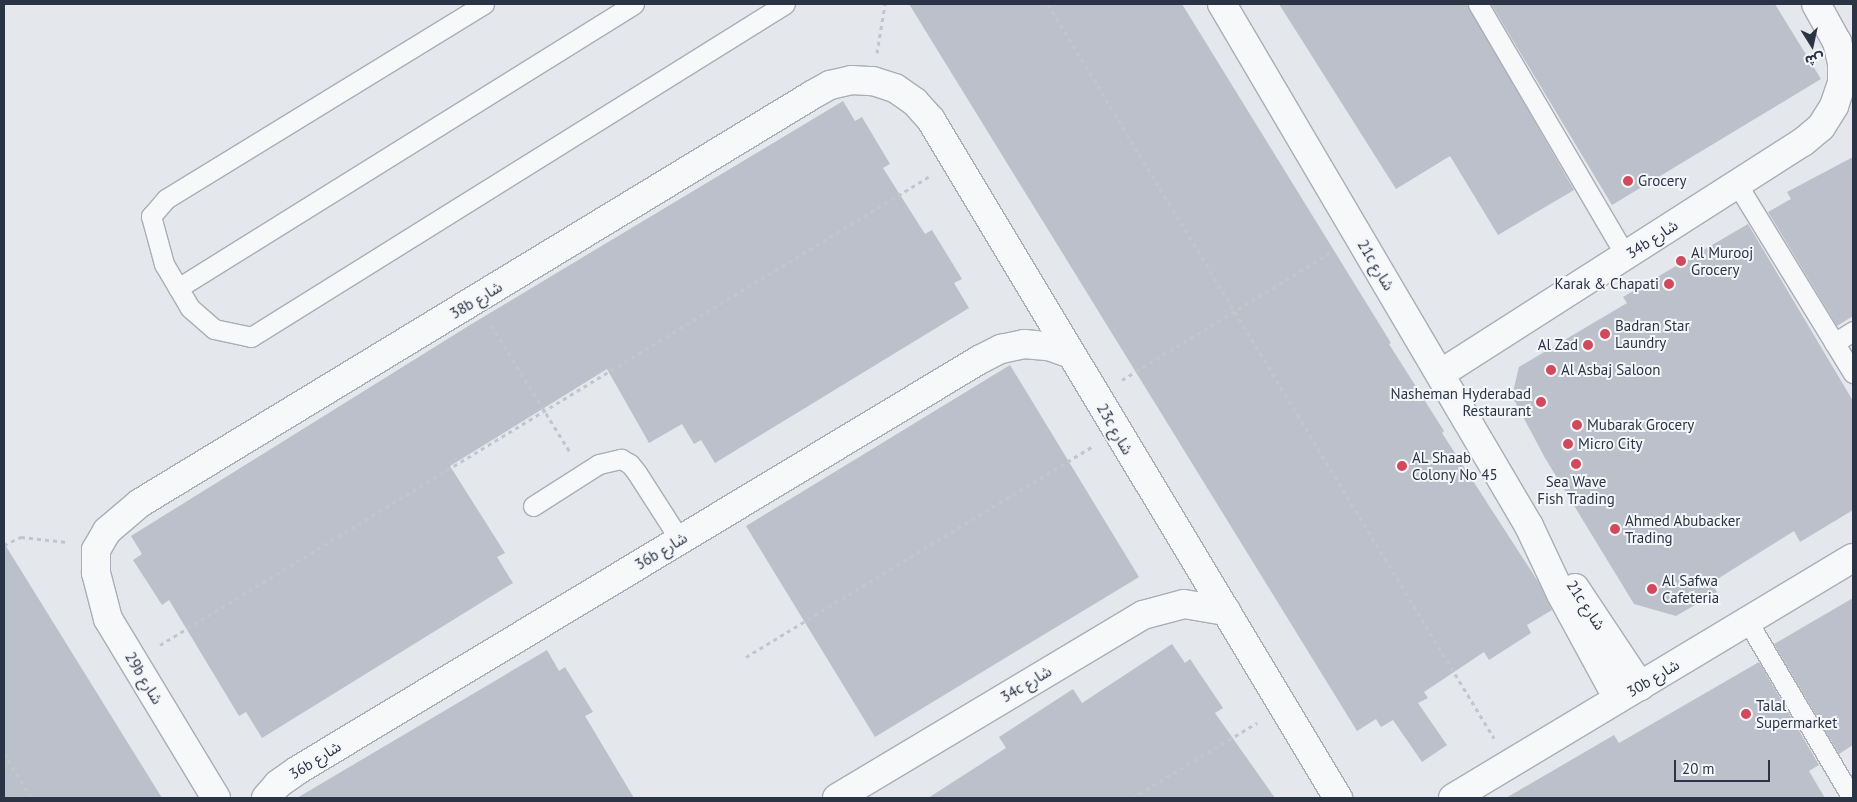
<!DOCTYPE html>
<html>
<head>
<meta charset="utf-8">
<style>
  body { margin:0 }
  #map { position:relative; width:1857px; height:802px; overflow:hidden; background:#e4e7ec; font-family:"PT Sans","Noto Sans Arabic",sans-serif }
  div>[style] { position:absolute }
  .building>* { inset:0; background:#bbc0ca }
  .path>* { height:3px; margin-top:-1.5px; transform-origin:0; background:repeating-linear-gradient(90deg,#c2c5cb 0 4px,transparent 0 8px) }
  .roads { filter:drop-shadow(1px 0 #a9aeb7) drop-shadow(-1px 0 #a9aeb7) drop-shadow(0 1px #a9aeb7) drop-shadow(0 -1px #a9aeb7) }
  .lane>* { height:19px; margin:-9.5px; padding:0 9.5px; transform-origin:9.5px; border-radius:9.5px; background:#f7f8fa }
  .street>* { height:28px; margin:-14px; padding:0 14px; transform-origin:14px; border-radius:14px; background:#f7f8fa }
  .dots>* { width:14px; height:14px; translate:-50% -50%; box-sizing:border-box; border:2px solid #f4f6f9; border-radius:50% }
  span { translate:-50% -50%; white-space:nowrap; text-align:center; line-height:1.15; -webkit-text-stroke:4px #f4f6f9; paint-order:stroke }
  .poi-label { font-size:15px; color:#2b3445 }
  .left { translate:0 -50%; text-align:left }
  .right { translate:-100% -50%; text-align:right }
  .street-label { font-size:15px; color:#2b3445 }
  .frame { position:absolute; inset:0; border:5px solid #2b3445; pointer-events:none }
  .north { position:absolute; left:1787px; top:20px; width:50px; height:50px; -webkit-text-stroke:4px #f4f6f9; paint-order:stroke; rotate:170deg; font-size:14px; font-weight:700; line-height:20px; text-align:center; color:#2b3445 }
  .north::after { content:''; display:block; margin:auto; width:18px; height:22px; background:#2b3445; clip-path:polygon(50% 0,100% 100%,50% 72%,0 100%) }
  .scale { position:absolute; left:1674px; top:760px; width:96px; height:22px; box-sizing:border-box; border:2px solid #2b3445; border-top:0; padding-left:6px; font-size:15px; line-height:18px; white-space:nowrap; color:#2b3445; -webkit-text-stroke:4px #f4f6f9; paint-order:stroke }
</style>
</head>
<body>
<div id="map">
  <div class="building">
    <div style="clip-path:polygon(909px 4px,1182px 4px,1391px 343px,1389px 344px,1444px 431px,1442px 433px,1539px 583px,1552px 610px,1527px 625px,1531px 633px,1489px 660px,1484px 652px,1424px 692px,1428px 698px,1418px 703px,1447px 745px,1422px 762px,1393px 720px,1381px 727px,1376px 719px,1357px 731px)"></div>
    <div style="clip-path:polygon(1279px 4px,1467px 4px,1574px 190px,1498px 235px,1450px 156px,1396px 189px)"></div>
    <div style="clip-path:polygon(1491px 4px,1775px 4px,1821px 79px,1612px 205px)"></div>
    <div style="clip-path:polygon(843px 101px,855px 121px,862px 117px,890px 164px,883px 168px,925px 234px,932px 230px,962px 279px,954px 283px,969px 308px,715px 463px,701px 440px,694px 444px,682px 424px,649px 443px,607px 369px,450px 466px,505px 553px,497px 557px,513px 583px,262px 738px,246px 712px,239px 716px,169px 600px,162px 605px,133px 560px,142px 554px,131px 536px,470px 325px)"></div>
    <div style="clip-path:polygon(1853px 157px,1853px 316px,1837px 326px,1768px 212px,1791px 199px,1787px 192px)"></div>
    <div style="clip-path:polygon(1748px 224px,1853px 401px,1853px 510px,1800px 542px,1794px 531px,1711px 583px,1717px 592px,1676px 616px,1634px 604px,1545px 458px,1512px 396px,1519px 367px,1627px 303px,1623px 297px)"></div>
    <div style="clip-path:polygon(1010px 365px,1139px 577px,875px 737px,746px 526px)"></div>
    <div style="clip-path:polygon(4px 543px,162px 798px,4px 798px)"></div>
    <div style="clip-path:polygon(1853px 598px,1853px 745px,1839px 754px,1774px 644px)"></div>
    <div style="clip-path:polygon(1172px 644px,1185px 663px,1190px 659px,1223px 708px,1215px 713px,1275px 798px,928px 798px,1006px 748px,999px 737px,1073px 689px,1082px 703px)"></div>
    <div style="clip-path:polygon(547px 650px,559px 671px,565px 667px,593px 712px,585px 716px,634px 798px,297px 798px)"></div>
    <div style="clip-path:polygon(1759px 662px,1819px 765px,1809px 771px,1825px 798px,1506px 798px,1614px 735px,1619px 743px)"></div>
  </div>
  <div class="path">
    <div style="left:1048px;top:4px;width:859px;rotate:58.72deg"></div>
    <div style="left:877px;top:53px;width:50px;rotate:-80.7deg"></div>
    <div style="left:491px;top:325px;width:150px;rotate:58.1deg"></div>
    <div style="left:1122px;top:380px;width:246px;rotate:-31.4deg"></div>
    <div style="left:4px;top:545px;width:19px;rotate:-25deg"></div>
    <div style="left:21px;top:537px;width:46px;rotate:6.2deg"></div>
    <div style="left:160px;top:645px;width:902px;rotate:-31.35deg"></div>
    <div style="left:746px;top:657px;width:405px;rotate:-31.3deg"></div>
    <div style="left:4px;top:753px;width:52px;rotate:59deg"></div>
    <div style="left:1132px;top:798px;width:146px;rotate:-31deg"></div>
  </div>
  <div class="roads">
    <div class="lane">
      <div style="left:484px;top:4px;width:373px;rotate:148.5deg"></div>
      <div style="left:166px;top:199px;width:23px;rotate:131deg"></div>
      <div style="left:151px;top:216px;width:50px;rotate:74.8deg"></div>
      <div style="left:164px;top:264px;width:51px;rotate:59.4deg"></div>
      <div style="left:190px;top:308px;width:32px;rotate:41deg"></div>
      <div style="left:214px;top:329px;width:38px;rotate:12deg"></div>
      <div style="left:251px;top:337px;width:629px;rotate:-31.95deg"></div>
      <div style="left:1478px;top:4px;width:292px;rotate:59.6deg"></div>
      <div style="left:1737px;top:184px;width:222px;rotate:58.5deg"></div>
      <div style="left:178px;top:288px;width:537px;rotate:-31.91deg"></div>
      <div style="left:1834px;top:343px;width:22px;rotate:-32deg"></div>
      <div style="left:533px;top:506px;width:78px;rotate:-32.5deg"></div>
      <div style="left:599px;top:464px;width:23px;rotate:-13deg"></div>
      <div style="left:621px;top:459px;width:10px;rotate:29deg"></div>
      <div style="left:630px;top:464px;width:11px;rotate:52deg"></div>
      <div style="left:637px;top:473px;width:80px;rotate:57.3deg"></div>
      <div style="left:1748px;top:622px;width:204px;rotate:59.4deg"></div>
    </div>
    <div class="street">
      <div style="left:1222px;top:4px;width:606px;rotate:59.54deg"></div>
      <div style="left:1529px;top:526px;width:75px;rotate:64.8deg"></div>
      <div style="left:1561px;top:594px;width:119px;rotate:61.5deg"></div>
      <div style="left:1440px;top:374px;width:431px;rotate:-32.6deg"></div>
      <div style="left:1803px;top:142px;width:23px;rotate:-40deg"></div>
      <div style="left:1821px;top:127px;width:25px;rotate:-58deg"></div>
      <div style="left:1834px;top:106px;width:24px;rotate:-71deg"></div>
      <div style="left:1842px;top:83px;width:20px;rotate:-90deg"></div>
      <div style="left:1842px;top:63px;width:22px;rotate:-103deg"></div>
      <div style="left:1837px;top:42px;width:43px;rotate:-118.9deg"></div>
      <div style="left:1575px;top:588px;width:118px;rotate:56.4deg"></div>
      <div style="left:216px;top:798px;width:209px;rotate:-121.1deg"></div>
      <div style="left:108px;top:619px;width:48px;rotate:-104.6deg"></div>
      <div style="left:96px;top:573px;width:23px;rotate:-90deg"></div>
      <div style="left:96px;top:550px;width:22px;rotate:-60deg"></div>
      <div style="left:107px;top:531px;width:43px;rotate:-40.3deg"></div>
      <div style="left:140px;top:503px;width:786px;rotate:-31.26deg"></div>
      <div style="left:812px;top:95px;width:21px;rotate:-29deg"></div>
      <div style="left:830px;top:85px;width:22px;rotate:-13deg"></div>
      <div style="left:851px;top:80px;width:22px;rotate:3deg"></div>
      <div style="left:873px;top:81px;width:23px;rotate:18deg"></div>
      <div style="left:895px;top:88px;width:24px;rotate:35deg"></div>
      <div style="left:915px;top:102px;width:24px;rotate:48deg"></div>
      <div style="left:931px;top:120px;width:791px;rotate:59.02deg"></div>
      <div style="left:266px;top:798px;width:18px;rotate:-49deg"></div>
      <div style="left:278px;top:784px;width:24px;rotate:-35deg"></div>
      <div style="left:298px;top:770px;width:795px;rotate:-31.05deg"></div>
      <div style="left:979px;top:360px;width:25px;rotate:-27deg"></div>
      <div style="left:1001px;top:349px;width:24px;rotate:-12deg"></div>
      <div style="left:1024px;top:344px;width:25px;rotate:5deg"></div>
      <div style="left:1049px;top:346px;width:23px;rotate:20deg"></div>
      <div style="left:837px;top:798px;width:357px;rotate:-30.9deg"></div>
      <div style="left:1143px;top:615px;width:42px;rotate:-15deg"></div>
      <div style="left:1184px;top:604px;width:43px;rotate:9.5deg"></div>
      <div style="left:1453px;top:798px;width:466px;rotate:-31deg"></div>
    </div>
  </div>
  <div class="dots">
    <div style="left:1628px;top:181px;background:#d1495b"></div>
    <div style="left:1681px;top:261px;background:#d1495b"></div>
    <div style="left:1669px;top:284px;background:#d1495b"></div>
    <div style="left:1605px;top:334px;background:#d1495b"></div>
    <div style="left:1588px;top:345px;background:#d1495b"></div>
    <div style="left:1551px;top:370px;background:#d1495b"></div>
    <div style="left:1541px;top:402px;background:#d1495b"></div>
    <div style="left:1577px;top:425px;background:#d1495b"></div>
    <div style="left:1568px;top:444px;background:#d1495b"></div>
    <div style="left:1576px;top:464px;background:#d1495b"></div>
    <div style="left:1402px;top:466px;background:#d1495b"></div>
    <div style="left:1615px;top:529px;background:#d1495b"></div>
    <div style="left:1652px;top:589px;background:#d1495b"></div>
    <div style="left:1746px;top:714px;background:#d1495b"></div>
  </div>
  <div class="poi-label">
    <span class="left" style="left:1638px;top:181px">Grocery</span>
    <span class="left" style="left:1691px;top:261px">Al Murooj<br>Grocery</span>
    <span class="right" style="left:1659px;top:284px">Karak &amp; Chapati</span>
    <span class="left" style="left:1615px;top:334px">Badran Star<br>Laundry</span>
    <span class="right" style="left:1578px;top:345px">Al Zad</span>
    <span class="left" style="left:1561px;top:370px">Al Asbaj Saloon</span>
    <span class="right" style="left:1531px;top:402px">Nasheman Hyderabad<br>Restaurant</span>
    <span class="left" style="left:1587px;top:425px">Mubarak Grocery</span>
    <span class="left" style="left:1578px;top:444px">Micro City</span>
    <span class="left" style="left:1412px;top:466px">AL Shaab<br>Colony No 45</span>
    <span style="left:1576px;top:490px">Sea Wave<br>Fish Trading</span>
    <span class="left" style="left:1625px;top:529px">Ahmed Abubacker<br>Trading</span>
    <span class="left" style="left:1662px;top:589px">Al Safwa<br>Cafeteria</span>
    <span class="left" style="left:1756px;top:714px">Talal<br>Supermarket</span>
  </div>
  <div class="street-label">
    <span style="left:1652px;top:239px;rotate:-33deg">34b شارع</span>
    <span style="left:1376px;top:265px;rotate:59deg">21c شارع</span>
    <span style="left:476px;top:300px;rotate:-31deg">38b شارع</span>
    <span style="left:1115px;top:429px;rotate:60deg">23c شارع</span>
    <span style="left:661px;top:551px;rotate:-31deg">36b شارع</span>
    <span style="left:1586px;top:605px;rotate:56deg">21c شارع</span>
    <span style="left:144px;top:678px;rotate:59deg">29b شارع</span>
    <span style="left:1653px;top:678px;rotate:-31deg">30b شارع</span>
    <span style="left:1026px;top:684px;rotate:-31deg">34c شارع</span>
    <span style="left:315px;top:760px;rotate:-32deg">36b شارع</span>
  </div>
  <div class="frame"></div>
  <div class="north">ش</div>
  <div class="scale">20 m</div>
</div>
</body>
</html>
